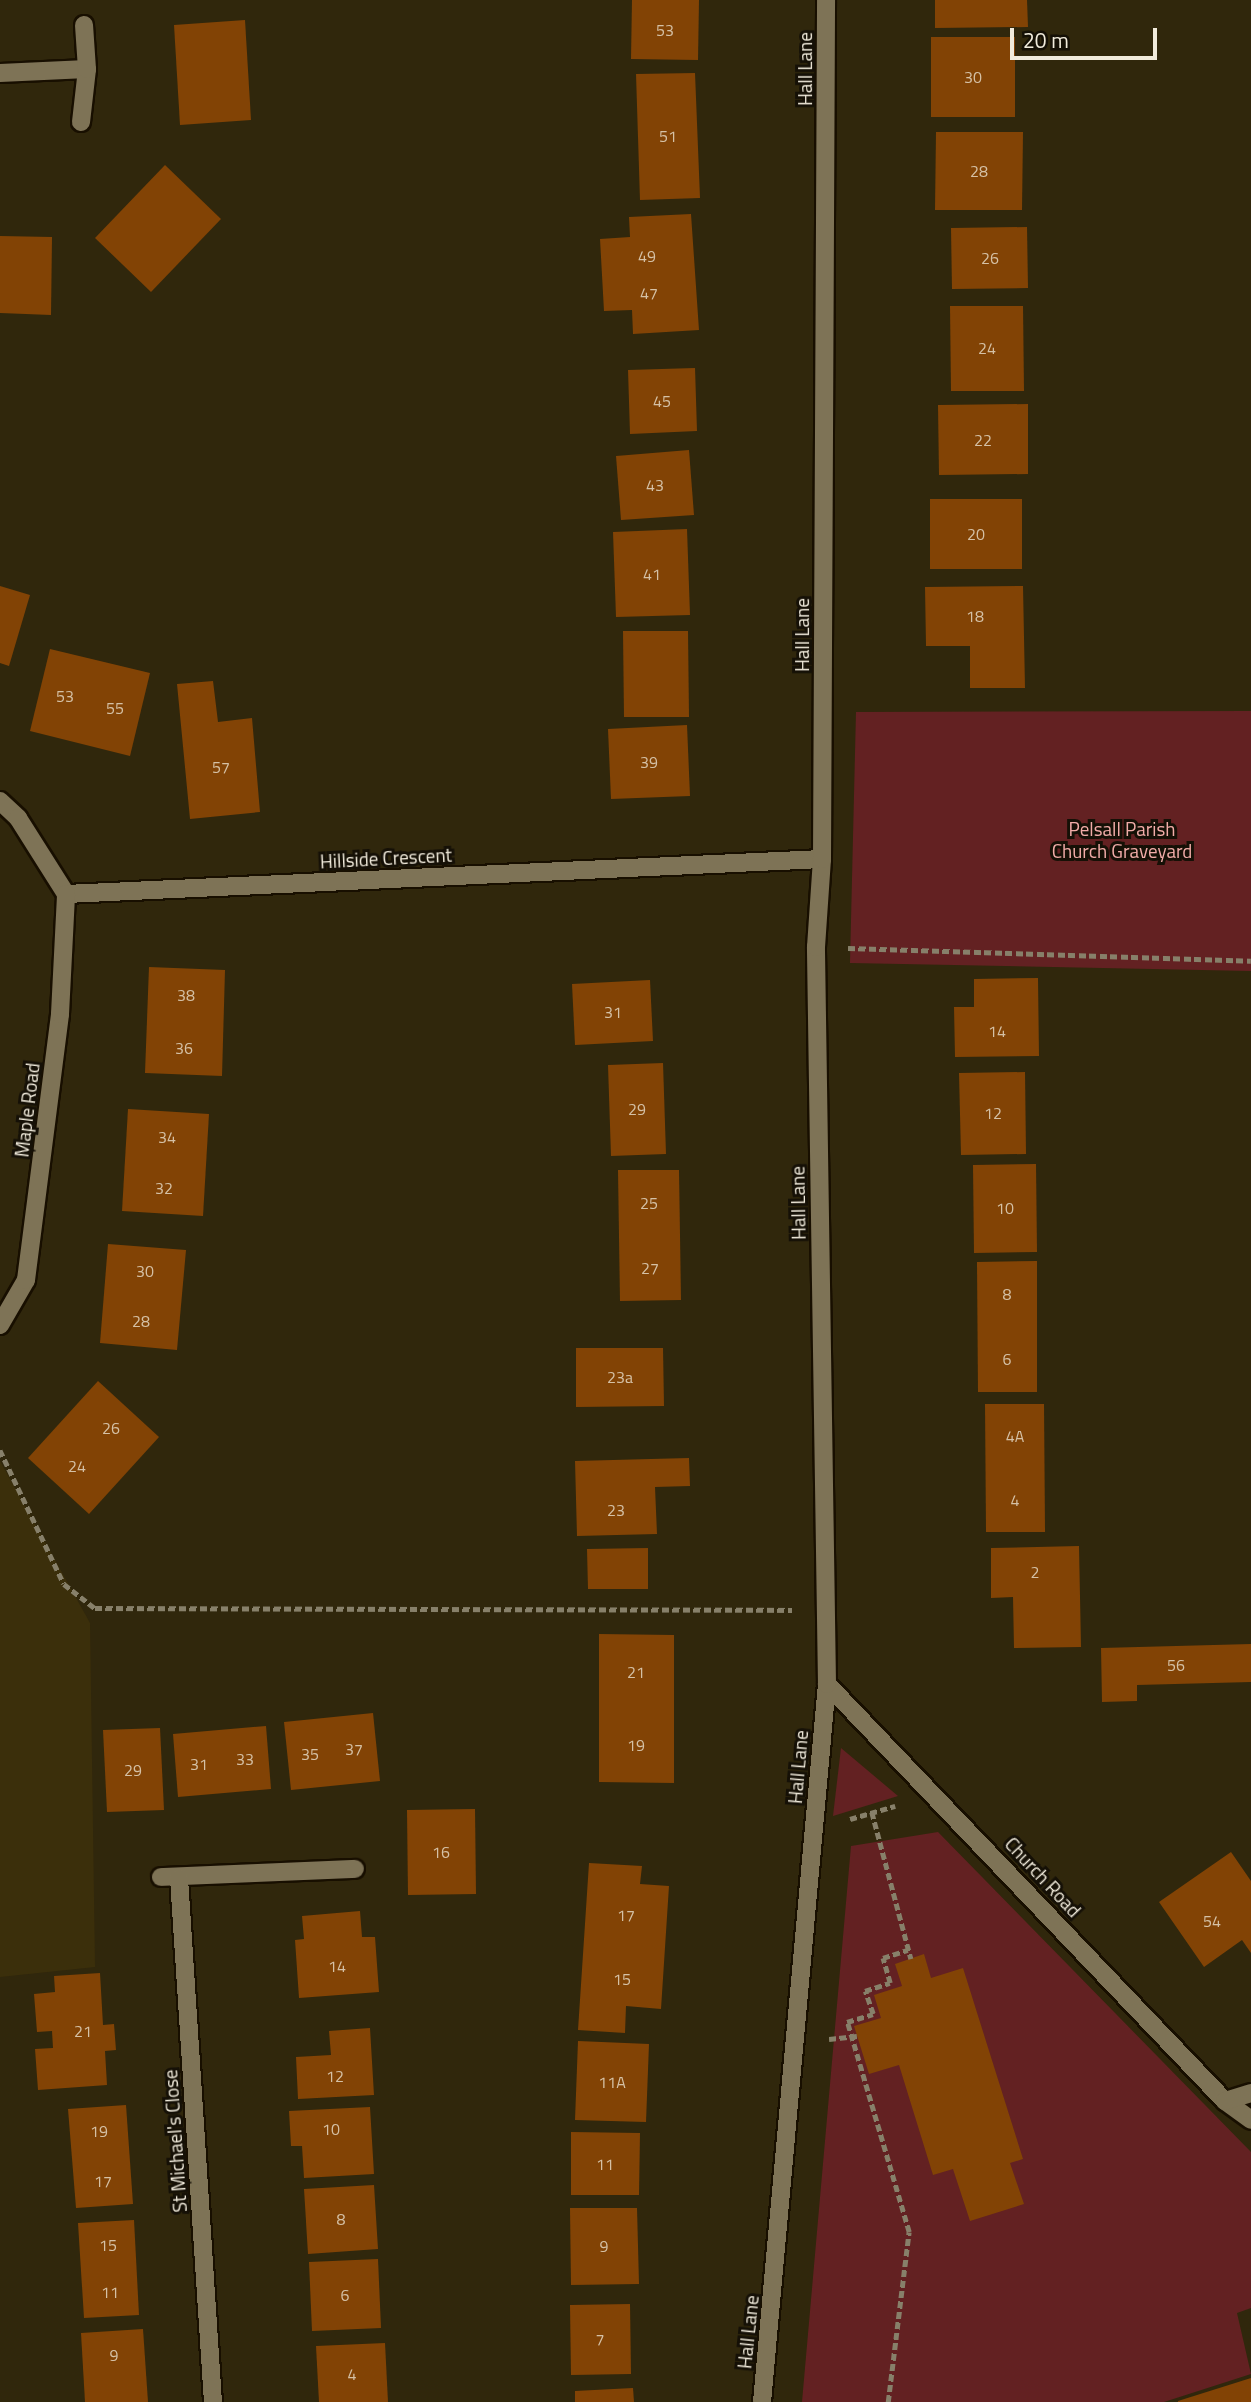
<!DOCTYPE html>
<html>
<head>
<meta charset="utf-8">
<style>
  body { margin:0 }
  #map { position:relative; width:1251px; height:2402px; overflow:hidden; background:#30270c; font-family:"Titillium Web",sans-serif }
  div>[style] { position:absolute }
  .built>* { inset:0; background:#3b2f0b }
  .green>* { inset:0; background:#632122 }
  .building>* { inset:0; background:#824305 }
  .path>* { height:4.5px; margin-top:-2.25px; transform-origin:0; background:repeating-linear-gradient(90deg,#87806a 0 7px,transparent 0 10.5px) }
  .roads { filter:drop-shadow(2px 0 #180f00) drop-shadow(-2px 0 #180f00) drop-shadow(0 2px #180f00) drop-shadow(0 -2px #180f00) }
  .street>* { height:18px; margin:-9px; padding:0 9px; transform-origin:9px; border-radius:9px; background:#7e7356 }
  .secondary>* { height:18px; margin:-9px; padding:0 9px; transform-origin:9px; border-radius:9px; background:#7e7356 }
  span { translate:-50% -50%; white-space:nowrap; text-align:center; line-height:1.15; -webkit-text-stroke:6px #151006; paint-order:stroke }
  .number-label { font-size:16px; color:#d5c1a6 }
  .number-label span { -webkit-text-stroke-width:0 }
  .street-label { font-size:19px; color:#f1ebdc }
  .park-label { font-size:19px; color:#f2aca8 }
  .scale { position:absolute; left:1010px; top:28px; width:147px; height:32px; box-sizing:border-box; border:4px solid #f1ebdc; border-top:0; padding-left:9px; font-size:21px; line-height:24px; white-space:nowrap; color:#f1ebdc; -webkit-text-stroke:5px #151006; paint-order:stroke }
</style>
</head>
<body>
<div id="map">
  <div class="built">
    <div style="clip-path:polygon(0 1461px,90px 1623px,95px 1967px,0 1977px)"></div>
  </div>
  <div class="green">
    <div style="clip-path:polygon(1251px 711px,1251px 971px,850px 963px,856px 712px)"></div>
    <div style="clip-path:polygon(841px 1748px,898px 1796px,833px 1816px)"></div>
    <div style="clip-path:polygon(938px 1832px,1251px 2152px,1251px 2308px,1237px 2313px,1251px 2374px,1164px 2402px,802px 2402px,851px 1846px)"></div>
  </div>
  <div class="building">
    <div style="clip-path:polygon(632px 0,699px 0,698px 60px,631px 59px)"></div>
    <div style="clip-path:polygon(935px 0,1027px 0,1028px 27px,935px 28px)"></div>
    <div style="clip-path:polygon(245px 20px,251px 120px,180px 125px,174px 25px)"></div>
    <div style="clip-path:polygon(931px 37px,1015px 37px,1015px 117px,931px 117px)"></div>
    <div style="clip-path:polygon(695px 73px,700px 198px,640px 200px,636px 74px)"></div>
    <div style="clip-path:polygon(936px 132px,1023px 132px,1022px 210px,935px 210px)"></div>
    <div style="clip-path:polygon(165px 165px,221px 219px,151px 292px,95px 238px)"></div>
    <div style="clip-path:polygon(691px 214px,699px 330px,633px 334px,632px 310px,604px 311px,600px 239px,630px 237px,629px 217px)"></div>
    <div style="clip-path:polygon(1027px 227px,1028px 288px,952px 289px,951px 228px)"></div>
    <div style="clip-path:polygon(0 236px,52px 237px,51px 315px,0 313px)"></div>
    <div style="clip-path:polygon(950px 306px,1023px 306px,1024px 391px,951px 391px)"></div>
    <div style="clip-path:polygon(695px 368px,697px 431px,630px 434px,628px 370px)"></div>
    <div style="clip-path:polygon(1028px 404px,1028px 474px,939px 475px,938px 405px)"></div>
    <div style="clip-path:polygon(689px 450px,694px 515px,621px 520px,616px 456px)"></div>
    <div style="clip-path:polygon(930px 499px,1022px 499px,1022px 569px,930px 569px)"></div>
    <div style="clip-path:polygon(687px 529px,690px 615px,616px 617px,613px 532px)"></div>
    <div style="clip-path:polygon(0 586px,30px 595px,9px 666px,0 663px)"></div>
    <div style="clip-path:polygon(1023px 586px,1025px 688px,970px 688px,970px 646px,926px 646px,925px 587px)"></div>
    <div style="clip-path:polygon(623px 631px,688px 631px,689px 717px,624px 717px)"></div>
    <div style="clip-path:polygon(50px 649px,150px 673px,130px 756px,30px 731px)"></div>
    <div style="clip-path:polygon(213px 681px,218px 722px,252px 718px,260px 812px,190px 819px,177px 684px)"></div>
    <div style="clip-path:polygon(687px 725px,690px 796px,611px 799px,608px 729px)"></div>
    <div style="clip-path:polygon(149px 967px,225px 970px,222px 1076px,145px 1073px)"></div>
    <div style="clip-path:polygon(1038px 978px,1039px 1056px,955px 1057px,954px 1007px,974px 1007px,974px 979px)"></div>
    <div style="clip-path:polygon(650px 980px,653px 1041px,575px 1045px,572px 984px)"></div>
    <div style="clip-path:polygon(663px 1063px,666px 1154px,611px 1156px,608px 1065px)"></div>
    <div style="clip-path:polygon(1025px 1072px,1026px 1154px,961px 1155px,959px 1073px)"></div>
    <div style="clip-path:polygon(128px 1109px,209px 1114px,203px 1216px,122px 1211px)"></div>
    <div style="clip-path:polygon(1036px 1164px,1037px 1252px,974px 1253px,973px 1165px)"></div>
    <div style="clip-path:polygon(618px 1170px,679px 1170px,681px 1300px,620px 1301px)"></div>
    <div style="clip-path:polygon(108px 1244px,186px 1250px,177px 1350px,100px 1343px)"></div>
    <div style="clip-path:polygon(1037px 1261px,1037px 1392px,978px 1392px,977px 1262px)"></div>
    <div style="clip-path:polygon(576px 1348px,663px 1348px,664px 1406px,576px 1407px)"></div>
    <div style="clip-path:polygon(98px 1381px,159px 1437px,89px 1514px,28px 1458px)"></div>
    <div style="clip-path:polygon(985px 1404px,1044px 1404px,1045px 1532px,986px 1532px)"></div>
    <div style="clip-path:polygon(689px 1458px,690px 1486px,655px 1487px,657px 1534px,577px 1536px,575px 1461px)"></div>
    <div style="clip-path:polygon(1079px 1546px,1081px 1647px,1014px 1648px,1013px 1597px,991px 1598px,991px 1548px)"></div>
    <div style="clip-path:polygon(648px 1548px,648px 1589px,588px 1589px,587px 1549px)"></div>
    <div style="clip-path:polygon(599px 1634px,674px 1635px,674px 1783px,599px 1782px)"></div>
    <div style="clip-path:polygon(1251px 1644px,1251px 1682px,1137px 1685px,1137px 1701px,1102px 1702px,1101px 1648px)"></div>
    <div style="clip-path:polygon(373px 1713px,380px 1781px,291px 1790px,284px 1722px)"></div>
    <div style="clip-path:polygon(266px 1726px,271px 1789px,178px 1797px,173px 1734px)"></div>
    <div style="clip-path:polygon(160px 1728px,164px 1810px,107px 1812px,103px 1730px)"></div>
    <div style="clip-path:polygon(475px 1809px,476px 1894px,408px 1895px,407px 1810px)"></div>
    <div style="clip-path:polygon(1231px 1852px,1251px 1881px,1251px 1953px,1242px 1940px,1204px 1967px,1159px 1902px)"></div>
    <div style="clip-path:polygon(589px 1863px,642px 1866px,640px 1884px,669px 1886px,661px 2009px,626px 2006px,625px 2033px,578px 2030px)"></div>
    <div style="clip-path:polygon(360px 1911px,362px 1937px,375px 1937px,379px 1992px,299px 1998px,295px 1940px,304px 1939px,302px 1916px)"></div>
    <div style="clip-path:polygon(924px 1954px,931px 1978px,963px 1968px,1023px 2159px,1010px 2163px,1024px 2204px,970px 2221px,953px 2169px,933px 2175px,899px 2065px,869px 2074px,854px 2026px,881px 2018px,874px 1995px,902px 1986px,895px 1964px)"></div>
    <div style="clip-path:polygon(100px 1973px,103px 2025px,114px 2024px,116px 2050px,105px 2051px,107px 2085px,38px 2090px,35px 2049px,53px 2048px,52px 2031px,37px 2032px,34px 1994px,55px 1992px,54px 1976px)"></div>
    <div style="clip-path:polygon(370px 2028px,374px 2095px,298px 2099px,296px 2057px,331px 2055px,329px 2031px)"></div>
    <div style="clip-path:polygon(578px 2041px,649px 2044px,646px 2122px,575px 2120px)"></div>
    <div style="clip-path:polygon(126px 2105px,133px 2204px,76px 2208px,68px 2109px)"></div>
    <div style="clip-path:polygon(370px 2107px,374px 2174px,304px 2178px,302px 2146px,291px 2146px,289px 2111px)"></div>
    <div style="clip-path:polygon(571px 2132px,640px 2133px,639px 2195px,571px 2195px)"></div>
    <div style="clip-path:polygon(374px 2185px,378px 2249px,308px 2254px,304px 2189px)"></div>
    <div style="clip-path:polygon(570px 2208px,637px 2208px,639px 2284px,571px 2285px)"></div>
    <div style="clip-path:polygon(134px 2220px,139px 2315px,84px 2318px,78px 2223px)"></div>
    <div style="clip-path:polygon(378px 2259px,381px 2328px,312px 2331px,309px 2262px)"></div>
    <div style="clip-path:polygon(630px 2304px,631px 2374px,571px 2375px,570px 2305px)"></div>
    <div style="clip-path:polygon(143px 2329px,148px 2402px,85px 2402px,81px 2333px)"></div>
    <div style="clip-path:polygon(385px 2343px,388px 2402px,319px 2402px,316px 2346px)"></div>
    <div style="clip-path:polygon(1251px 2378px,1251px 2402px,1178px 2402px,1178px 2401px)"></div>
    <div style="clip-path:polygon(633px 2388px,634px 2402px,575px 2402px,575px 2391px)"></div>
  </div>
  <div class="path">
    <div style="left:848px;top:948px;width:403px;rotate:1.8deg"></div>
    <div style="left:0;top:1450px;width:148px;rotate:64.5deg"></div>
    <div style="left:64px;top:1584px;width:39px;rotate:38deg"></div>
    <div style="left:95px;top:1608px;width:697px;rotate:0.16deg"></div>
    <div style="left:872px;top:1812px;width:152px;rotate:75.1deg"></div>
    <div style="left:850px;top:1819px;width:47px;rotate:-16.1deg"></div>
    <div style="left:829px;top:2039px;width:28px;rotate:-6deg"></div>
    <div style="left:888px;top:2402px;width:171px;rotate:-83deg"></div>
    <div style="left:909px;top:2232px;width:219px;rotate:-106.4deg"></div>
    <div style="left:847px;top:2022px;width:27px;rotate:-17deg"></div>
    <div style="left:873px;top:2014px;width:24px;rotate:-109deg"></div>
    <div style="left:865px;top:1991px;width:26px;rotate:-18deg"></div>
    <div style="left:890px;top:1983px;width:26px;rotate:-106deg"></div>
    <div style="left:883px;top:1958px;width:26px;rotate:-18deg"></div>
  </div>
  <div class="roads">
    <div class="street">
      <div style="left:0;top:73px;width:87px;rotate:-2.6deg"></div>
      <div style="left:81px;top:122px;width:53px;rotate:-83.5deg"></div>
      <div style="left:87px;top:69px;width:44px;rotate:-93.9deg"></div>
      <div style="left:0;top:801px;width:25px;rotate:43deg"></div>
      <div style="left:18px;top:818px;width:90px;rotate:57.7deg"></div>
      <div style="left:66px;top:894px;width:757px;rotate:-2.65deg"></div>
      <div style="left:0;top:1325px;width:52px;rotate:-60deg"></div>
      <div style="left:26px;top:1280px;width:268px;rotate:-82.7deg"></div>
      <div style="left:60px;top:1014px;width:120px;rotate:-87.1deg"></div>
      <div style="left:827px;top:1684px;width:576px;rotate:46.34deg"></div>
      <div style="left:1225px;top:2101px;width:32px;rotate:36deg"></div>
      <div style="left:161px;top:1877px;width:194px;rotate:-2.4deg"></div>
      <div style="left:179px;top:1878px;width:525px;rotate:86.29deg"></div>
      <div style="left:1225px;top:2101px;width:27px;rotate:-17deg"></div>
    </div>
    <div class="secondary">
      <div style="left:762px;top:2402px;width:721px;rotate:-84.83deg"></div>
      <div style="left:827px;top:1684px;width:737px;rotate:-90.86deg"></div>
      <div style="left:816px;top:947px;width:88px;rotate:-86.1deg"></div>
      <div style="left:822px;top:859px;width:859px;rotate:-89.73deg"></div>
    </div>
  </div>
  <div class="number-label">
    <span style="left:665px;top:30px">53</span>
    <span style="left:973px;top:77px">30</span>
    <span style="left:668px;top:136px">51</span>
    <span style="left:979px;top:171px">28</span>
    <span style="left:647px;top:256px">49</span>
    <span style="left:990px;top:258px">26</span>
    <span style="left:649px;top:293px">47</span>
    <span style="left:987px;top:348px">24</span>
    <span style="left:662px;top:401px">45</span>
    <span style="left:983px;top:440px">22</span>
    <span style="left:655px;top:485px">43</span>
    <span style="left:976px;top:534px">20</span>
    <span style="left:652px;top:574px">41</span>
    <span style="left:975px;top:616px">18</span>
    <span style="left:65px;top:696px">53</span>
    <span style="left:115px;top:708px">55</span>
    <span style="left:649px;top:762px">39</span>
    <span style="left:221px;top:767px">57</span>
    <span style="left:186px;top:995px">38</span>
    <span style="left:613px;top:1012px">31</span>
    <span style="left:997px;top:1031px">14</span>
    <span style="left:184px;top:1048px">36</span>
    <span style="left:637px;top:1109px">29</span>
    <span style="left:993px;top:1113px">12</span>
    <span style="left:167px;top:1137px">34</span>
    <span style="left:164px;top:1188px">32</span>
    <span style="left:649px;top:1203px">25</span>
    <span style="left:1005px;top:1208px">10</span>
    <span style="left:650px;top:1268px">27</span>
    <span style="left:145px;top:1271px">30</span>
    <span style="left:1007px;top:1294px">8</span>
    <span style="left:141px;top:1321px">28</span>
    <span style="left:1007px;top:1359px">6</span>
    <span style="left:620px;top:1377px">23a</span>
    <span style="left:111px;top:1428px">26</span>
    <span style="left:1015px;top:1436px">4A</span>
    <span style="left:77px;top:1466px">24</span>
    <span style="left:1015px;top:1500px">4</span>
    <span style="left:616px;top:1510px">23</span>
    <span style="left:1035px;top:1572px">2</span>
    <span style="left:1176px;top:1665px">56</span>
    <span style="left:636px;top:1672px">21</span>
    <span style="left:636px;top:1745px">19</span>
    <span style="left:354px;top:1749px">37</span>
    <span style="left:310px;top:1754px">35</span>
    <span style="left:245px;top:1759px">33</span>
    <span style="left:199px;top:1764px">31</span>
    <span style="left:133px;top:1770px">29</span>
    <span style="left:441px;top:1852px">16</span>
    <span style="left:626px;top:1915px">17</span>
    <span style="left:1212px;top:1921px">54</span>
    <span style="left:337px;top:1966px">14</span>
    <span style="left:622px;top:1979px">15</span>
    <span style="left:83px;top:2031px">21</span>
    <span style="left:335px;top:2076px">12</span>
    <span style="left:612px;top:2082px">11A</span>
    <span style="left:331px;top:2129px">10</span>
    <span style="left:99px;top:2131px">19</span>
    <span style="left:605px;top:2164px">11</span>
    <span style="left:103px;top:2181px">17</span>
    <span style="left:341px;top:2219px">8</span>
    <span style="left:108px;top:2245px">15</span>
    <span style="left:604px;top:2246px">9</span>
    <span style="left:110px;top:2292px">11</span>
    <span style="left:345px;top:2295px">6</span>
    <span style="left:600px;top:2339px">7</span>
    <span style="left:114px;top:2355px">9</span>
    <span style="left:352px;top:2374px">4</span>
  </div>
  <div class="street-label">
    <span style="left:805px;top:69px;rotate:-90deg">Hall Lane</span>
    <span style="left:802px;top:635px;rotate:-90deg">Hall Lane</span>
    <span style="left:386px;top:858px;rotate:-3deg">Hillside Crescent</span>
    <span style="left:27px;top:1110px;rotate:-83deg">Maple Road</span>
    <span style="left:798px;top:1203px;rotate:-91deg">Hall Lane</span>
    <span style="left:798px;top:1767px;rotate:-85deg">Hall Lane</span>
    <span style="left:1043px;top:1877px;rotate:47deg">Church Road</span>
    <span style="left:175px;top:2141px;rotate:-94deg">St Michael's Close</span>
    <span style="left:748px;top:2332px;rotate:-84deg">Hall Lane</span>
  </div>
  <div class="park-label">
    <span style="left:1122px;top:840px">Pelsall Parish<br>Church Graveyard</span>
  </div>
  <div class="scale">20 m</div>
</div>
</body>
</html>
